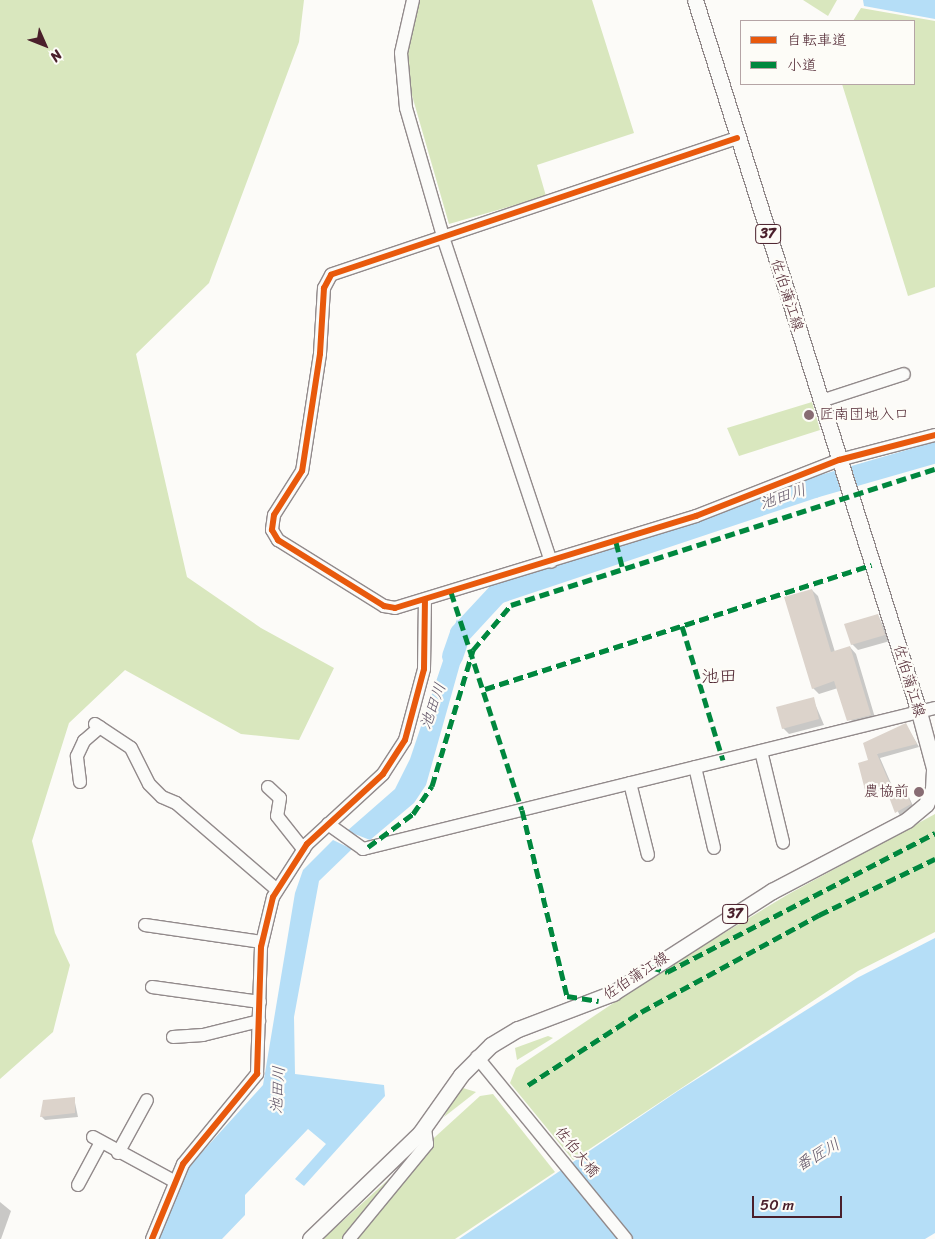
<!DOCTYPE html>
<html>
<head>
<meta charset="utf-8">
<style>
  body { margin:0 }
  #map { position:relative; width:935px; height:1239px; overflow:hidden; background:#fcfbf8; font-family:Sriracha,"Klee One",sans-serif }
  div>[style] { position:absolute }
  .green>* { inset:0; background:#d9e7be }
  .water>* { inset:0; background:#b5def7 }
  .shadow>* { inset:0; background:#0003 }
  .river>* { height:21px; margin:-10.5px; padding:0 10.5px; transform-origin:10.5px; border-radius:10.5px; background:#b5def7 }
  .building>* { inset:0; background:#dcd3cb }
  .roads { filter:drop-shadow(1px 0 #928a8b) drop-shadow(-1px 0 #928a8b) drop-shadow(0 1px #928a8b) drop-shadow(0 -1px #928a8b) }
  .minor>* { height:12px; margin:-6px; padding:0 6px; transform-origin:6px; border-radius:6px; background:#fbfbf9 }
  .major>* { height:15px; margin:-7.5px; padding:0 7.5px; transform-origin:7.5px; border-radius:7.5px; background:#fbfbf9 }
  .quiet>* { height:5px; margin-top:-2.5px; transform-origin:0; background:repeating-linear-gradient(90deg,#00873e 0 10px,transparent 0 15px) }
  .cycleway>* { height:6px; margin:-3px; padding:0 3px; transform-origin:3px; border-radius:3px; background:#e8590c }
  .dots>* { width:14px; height:14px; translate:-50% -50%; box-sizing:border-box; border:2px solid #fdfcf7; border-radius:50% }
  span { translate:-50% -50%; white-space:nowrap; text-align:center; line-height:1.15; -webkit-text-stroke:4.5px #fdfcf7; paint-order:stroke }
  .shield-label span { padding:1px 4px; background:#fdfcf7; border:1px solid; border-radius:4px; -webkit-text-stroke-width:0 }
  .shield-label { font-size:14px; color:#4a1f2b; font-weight:700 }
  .street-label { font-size:15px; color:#4a1f2b }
  .poi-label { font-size:15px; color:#4a1f2b }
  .left { translate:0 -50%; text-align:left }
  .right { translate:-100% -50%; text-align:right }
  .water-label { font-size:16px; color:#615568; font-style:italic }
  .quarter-label { font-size:18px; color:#4a1f2b }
  .legend { position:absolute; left:740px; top:20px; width:175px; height:65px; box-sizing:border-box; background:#fdfcf7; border:1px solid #b5a4a5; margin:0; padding:6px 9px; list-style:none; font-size:15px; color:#4a1f2b }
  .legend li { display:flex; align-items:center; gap:10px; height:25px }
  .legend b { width:25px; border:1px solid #b5a4a5 }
  .north { position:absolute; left:20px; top:20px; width:50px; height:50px; -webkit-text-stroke:4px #fdfcf7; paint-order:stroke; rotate:134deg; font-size:14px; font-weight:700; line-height:20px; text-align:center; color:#4a1f2b }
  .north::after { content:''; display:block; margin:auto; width:18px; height:22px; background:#4a1f2b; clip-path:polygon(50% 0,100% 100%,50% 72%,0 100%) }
  .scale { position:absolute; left:752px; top:1196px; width:90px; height:22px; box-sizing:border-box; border:2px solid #4a1f2b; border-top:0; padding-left:6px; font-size:15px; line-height:18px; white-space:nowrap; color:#4a1f2b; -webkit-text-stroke:4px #fdfcf7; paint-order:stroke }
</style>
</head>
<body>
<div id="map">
  <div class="green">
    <div style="clip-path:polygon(0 0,304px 0,299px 42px,209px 283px,136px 354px,187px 577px,261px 628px,334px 668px,299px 740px,241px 734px,125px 670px,69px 723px,32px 841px,55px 933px,70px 965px,53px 1032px,0 1079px)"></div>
    <div style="clip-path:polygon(419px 0,592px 0,634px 133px,537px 165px,546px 196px,449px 224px,407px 78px,406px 58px)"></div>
    <div style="clip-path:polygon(803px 0,837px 0,828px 16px)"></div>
    <div style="clip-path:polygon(861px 8px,935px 21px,935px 287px,908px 296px,842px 84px,914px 84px,914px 21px,853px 21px)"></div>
    <div style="clip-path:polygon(812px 402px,820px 430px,739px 456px,727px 428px)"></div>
    <div style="clip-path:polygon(935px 814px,935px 932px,858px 971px,573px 1160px,510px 1083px,516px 1068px,666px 968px,787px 895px)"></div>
    <div style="clip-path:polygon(548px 1036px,553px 1038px,517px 1060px,515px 1048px)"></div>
    <div style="clip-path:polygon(463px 1088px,476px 1092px,444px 1117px,456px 1094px)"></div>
    <div style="clip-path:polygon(493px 1094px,555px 1172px,455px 1239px,323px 1239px,480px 1096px)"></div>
  </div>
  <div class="water">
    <div style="clip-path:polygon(863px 0,935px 0,935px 19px,864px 6px)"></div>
    <div style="clip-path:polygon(457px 619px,466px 643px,426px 785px,414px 803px,370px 840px,347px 831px,395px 789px,410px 759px)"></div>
    <div style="clip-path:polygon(333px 840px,352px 849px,319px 881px,294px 1017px,295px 1074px,384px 1085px,385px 1096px,304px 1186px,295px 1179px,326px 1144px,308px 1129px,245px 1195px,245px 1215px,222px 1239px,159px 1239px,184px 1172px,263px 1085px,295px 893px,303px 870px)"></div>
    <div style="clip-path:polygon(935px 938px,935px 1233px,925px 1239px,459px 1239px,678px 1091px,857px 978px)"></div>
  </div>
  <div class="shadow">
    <div style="clip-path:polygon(812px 590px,818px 596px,835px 652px,850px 647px,856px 654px,876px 721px,854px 727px,838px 688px,819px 694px,813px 688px)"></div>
    <div style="clip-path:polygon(878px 615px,890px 641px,858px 650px,852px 644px)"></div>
    <div style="clip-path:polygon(813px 699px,824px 725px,789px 734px,783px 728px)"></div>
    <div style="clip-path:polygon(906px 725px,919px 747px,880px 758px,893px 788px,903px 784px,914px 808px,900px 816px,888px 789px,870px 793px,866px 789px,870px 761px)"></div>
    <div style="clip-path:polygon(74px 1098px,78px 1117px,45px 1120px,41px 1116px)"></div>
    <div style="clip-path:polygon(0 1202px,11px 1211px,1px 1239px,0 1239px)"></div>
  </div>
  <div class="river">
    <div style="left:452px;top:656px;width:24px;rotate:-71deg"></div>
    <div style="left:460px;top:633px;width:54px;rotate:-47.2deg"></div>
    <div style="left:497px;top:593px;width:334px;rotate:-18.5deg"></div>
    <div style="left:814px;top:487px;width:126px;rotate:-16.1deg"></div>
  </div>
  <div class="building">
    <div style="clip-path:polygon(812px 589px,831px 652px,850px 646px,871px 715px,847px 721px,834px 681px,812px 689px,784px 597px)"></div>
    <div style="clip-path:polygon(878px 614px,885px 635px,851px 645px,844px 624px)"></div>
    <div style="clip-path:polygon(814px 697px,819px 719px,782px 729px,776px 707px)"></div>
    <div style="clip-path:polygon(906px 723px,917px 744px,877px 754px,890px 784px,865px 790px,858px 763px,868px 760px,863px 743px)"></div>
    <div style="clip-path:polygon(903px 783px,911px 804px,895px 813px,886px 789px)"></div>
    <div style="clip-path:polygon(75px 1097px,75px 1113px,40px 1117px,43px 1100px)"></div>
  </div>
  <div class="roads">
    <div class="minor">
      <div style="left:413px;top:0;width:54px;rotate:102.8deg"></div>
      <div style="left:401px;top:53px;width:55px;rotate:84.8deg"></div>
      <div style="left:406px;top:108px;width:137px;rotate:73.9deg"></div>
      <div style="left:444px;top:240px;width:339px;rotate:71.6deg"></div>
      <div style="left:737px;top:138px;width:428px;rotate:161.4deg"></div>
      <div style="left:331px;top:275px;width:15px;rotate:118deg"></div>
      <div style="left:324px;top:288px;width:66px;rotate:93.5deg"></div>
      <div style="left:320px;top:354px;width:118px;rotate:98.7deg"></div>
      <div style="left:302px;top:471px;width:52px;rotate:122.5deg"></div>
      <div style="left:274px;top:515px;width:15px;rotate:98deg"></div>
      <div style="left:272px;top:530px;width:12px;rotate:59deg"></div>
      <div style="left:278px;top:540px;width:125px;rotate:31.9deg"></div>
      <div style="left:384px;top:606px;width:11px;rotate:10deg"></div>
      <div style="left:395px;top:608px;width:315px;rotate:-17deg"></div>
      <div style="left:696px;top:516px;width:154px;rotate:-21.4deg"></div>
      <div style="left:839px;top:460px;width:99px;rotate:-14.6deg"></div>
      <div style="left:821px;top:401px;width:87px;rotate:-18deg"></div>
      <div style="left:95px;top:724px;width:43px;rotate:33.7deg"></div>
      <div style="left:131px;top:748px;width:40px;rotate:63.4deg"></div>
      <div style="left:149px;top:784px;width:18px;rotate:45deg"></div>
      <div style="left:162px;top:797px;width:15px;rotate:23deg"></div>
      <div style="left:176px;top:803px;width:133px;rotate:40.7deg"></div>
      <div style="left:761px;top:751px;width:94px;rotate:76.4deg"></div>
      <div style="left:695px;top:767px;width:83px;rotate:76.8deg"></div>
      <div style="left:80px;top:782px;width:26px;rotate:-97deg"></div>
      <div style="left:77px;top:756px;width:17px;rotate:-65deg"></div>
      <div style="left:84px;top:741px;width:21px;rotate:-41deg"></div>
      <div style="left:630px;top:783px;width:74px;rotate:76deg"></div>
      <div style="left:268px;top:787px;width:16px;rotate:43deg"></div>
      <div style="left:280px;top:798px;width:18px;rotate:99deg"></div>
      <div style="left:277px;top:816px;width:43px;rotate:51.5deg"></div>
      <div style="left:328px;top:824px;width:43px;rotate:35.5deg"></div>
      <div style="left:363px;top:849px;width:589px;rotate:-13.85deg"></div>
      <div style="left:145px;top:925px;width:118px;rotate:8.3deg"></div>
      <div style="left:152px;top:987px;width:109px;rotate:7.9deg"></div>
      <div style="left:173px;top:1037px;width:30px;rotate:-4deg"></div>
      <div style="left:203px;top:1035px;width:58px;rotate:-14deg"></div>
      <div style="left:477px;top:1057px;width:235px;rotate:50.7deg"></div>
      <div style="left:93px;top:1137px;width:92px;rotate:28.5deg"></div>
      <div style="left:118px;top:1153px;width:60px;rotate:-61.3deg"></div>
      <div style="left:78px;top:1185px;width:47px;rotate:-61.8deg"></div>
      <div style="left:152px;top:1239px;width:81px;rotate:-67.5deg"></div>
      <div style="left:183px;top:1164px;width:117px;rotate:-50.6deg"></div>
      <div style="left:257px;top:1074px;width:127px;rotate:-88.2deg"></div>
      <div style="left:261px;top:947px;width:51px;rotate:-76.5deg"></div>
      <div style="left:273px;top:897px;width:63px;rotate:-57.3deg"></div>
      <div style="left:307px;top:844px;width:103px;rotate:-42.6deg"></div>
      <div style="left:383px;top:774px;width:40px;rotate:-57.1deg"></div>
      <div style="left:405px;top:740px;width:73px;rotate:-75deg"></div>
      <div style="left:424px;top:669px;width:69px;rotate:-89.2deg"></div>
      <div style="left:349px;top:1239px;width:123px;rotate:-50.6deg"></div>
      <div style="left:427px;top:1144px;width:16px;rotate:-97deg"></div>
    </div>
    <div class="major">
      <div style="left:310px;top:1239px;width:153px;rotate:-43.9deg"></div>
      <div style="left:420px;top:1133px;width:71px;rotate:-54.7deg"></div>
      <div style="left:461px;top:1075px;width:42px;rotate:-45deg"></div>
      <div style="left:491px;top:1045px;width:31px;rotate:-31deg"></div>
      <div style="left:518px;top:1029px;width:102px;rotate:-20.8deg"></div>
      <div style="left:613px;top:993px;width:189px;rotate:-32.7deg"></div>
      <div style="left:772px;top:891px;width:153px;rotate:-27.7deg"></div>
      <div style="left:907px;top:820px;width:25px;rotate:-40deg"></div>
      <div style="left:926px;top:804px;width:17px;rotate:-65deg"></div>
      <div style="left:933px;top:789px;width:21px;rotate:-87deg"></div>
      <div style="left:934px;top:768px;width:58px;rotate:-105deg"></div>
      <div style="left:919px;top:712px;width:746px;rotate:-107.46deg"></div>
    </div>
  </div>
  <div class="quiet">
    <div style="left:616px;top:542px;width:25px;rotate:76deg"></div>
    <div style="left:451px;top:592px;width:229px;rotate:72deg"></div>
    <div style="left:522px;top:810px;width:191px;rotate:76.4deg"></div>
    <div style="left:567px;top:996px;width:32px;rotate:9deg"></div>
    <div style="left:682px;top:626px;width:140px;rotate:73deg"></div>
    <div style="left:485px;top:689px;width:406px;rotate:-17.8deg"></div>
    <div style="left:368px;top:847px;width:56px;rotate:-36.3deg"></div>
    <div style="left:413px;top:814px;width:34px;rotate:-56deg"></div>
    <div style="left:432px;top:786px;width:142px;rotate:-73.2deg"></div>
    <div style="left:473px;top:650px;width:59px;rotate:-49.8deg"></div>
    <div style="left:511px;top:605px;width:445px;rotate:-17.8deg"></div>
    <div style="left:651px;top:967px;width:17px;rotate:17deg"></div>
    <div style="left:667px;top:972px;width:302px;rotate:-27.4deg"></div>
    <div style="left:528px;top:1085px;width:135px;rotate:-32.9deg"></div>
    <div style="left:641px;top:1012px;width:203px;rotate:-28.6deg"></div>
    <div style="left:819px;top:915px;width:129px;rotate:-25.8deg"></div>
  </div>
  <div class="cycleway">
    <div style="left:737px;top:138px;width:428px;rotate:161.4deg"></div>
    <div style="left:331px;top:275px;width:15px;rotate:118deg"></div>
    <div style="left:324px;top:288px;width:66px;rotate:93.5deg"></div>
    <div style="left:320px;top:354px;width:118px;rotate:98.7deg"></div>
    <div style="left:302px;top:471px;width:52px;rotate:122.5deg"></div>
    <div style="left:274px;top:515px;width:15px;rotate:98deg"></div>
    <div style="left:272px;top:530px;width:12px;rotate:59deg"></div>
    <div style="left:278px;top:540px;width:125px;rotate:31.9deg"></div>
    <div style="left:384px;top:606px;width:11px;rotate:10deg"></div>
    <div style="left:395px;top:608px;width:315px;rotate:-17deg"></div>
    <div style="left:696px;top:516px;width:154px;rotate:-21.4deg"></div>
    <div style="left:839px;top:460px;width:99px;rotate:-14.6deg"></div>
    <div style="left:152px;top:1239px;width:81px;rotate:-67.5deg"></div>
    <div style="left:183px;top:1164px;width:117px;rotate:-50.6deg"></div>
    <div style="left:257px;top:1074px;width:127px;rotate:-88.2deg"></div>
    <div style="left:261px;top:947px;width:51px;rotate:-76.5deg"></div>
    <div style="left:273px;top:897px;width:63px;rotate:-57.3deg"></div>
    <div style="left:307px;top:844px;width:103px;rotate:-42.6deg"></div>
    <div style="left:383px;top:774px;width:40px;rotate:-57.1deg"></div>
    <div style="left:405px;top:740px;width:73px;rotate:-75deg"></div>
    <div style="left:424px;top:669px;width:69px;rotate:-89.2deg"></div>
  </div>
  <div class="dots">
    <div style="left:809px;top:415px;background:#886c73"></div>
    <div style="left:919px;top:792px;background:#886c73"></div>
  </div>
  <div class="shield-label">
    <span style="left:768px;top:234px">37</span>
    <span style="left:735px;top:914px">37</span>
  </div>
  <div class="street-label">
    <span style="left:787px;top:295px;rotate:72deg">佐伯蒲江線</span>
    <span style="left:909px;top:681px;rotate:73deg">佐伯蒲江線</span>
    <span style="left:636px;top:976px;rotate:-33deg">佐伯蒲江線</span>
    <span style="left:577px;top:1152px;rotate:51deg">佐伯大橋</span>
  </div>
  <div class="poi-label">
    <span class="left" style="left:819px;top:415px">匠南団地入口</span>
    <span class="right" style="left:909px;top:792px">農協前</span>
  </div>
  <div class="water-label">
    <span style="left:783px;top:497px;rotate:-18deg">池田川</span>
    <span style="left:433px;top:706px;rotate:-70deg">池田川</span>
    <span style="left:278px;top:1090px;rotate:-86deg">池田川</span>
    <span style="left:818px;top:1155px;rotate:-30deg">番匠川</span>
  </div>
  <div class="quarter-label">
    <span style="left:719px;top:676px">池田</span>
  </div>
  <ul class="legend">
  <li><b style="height:6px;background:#e8590c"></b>自転車道</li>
  <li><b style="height:6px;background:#00873e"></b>小道</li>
  </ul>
  <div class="north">N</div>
  <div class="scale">50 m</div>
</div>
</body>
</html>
